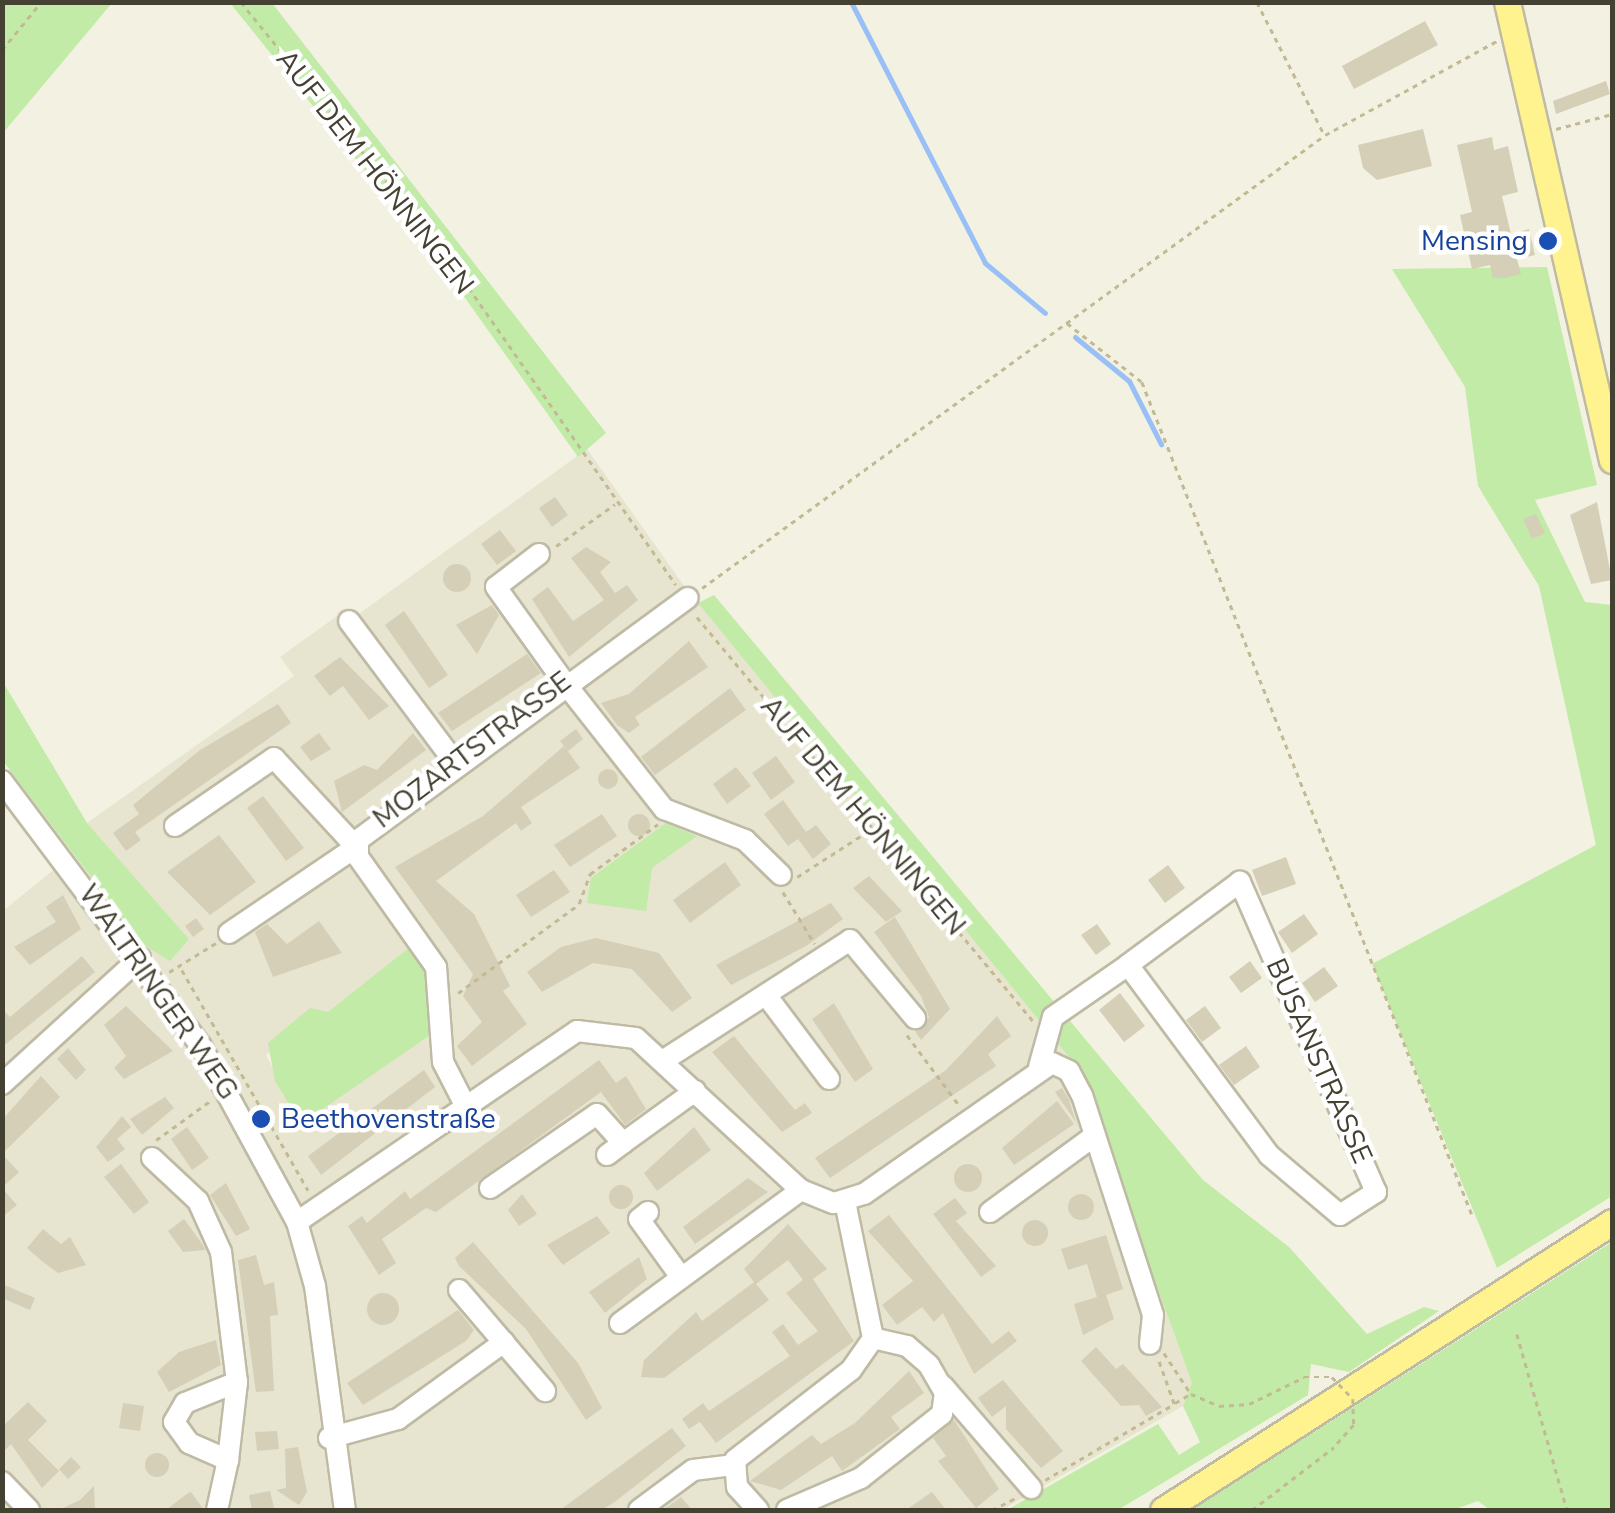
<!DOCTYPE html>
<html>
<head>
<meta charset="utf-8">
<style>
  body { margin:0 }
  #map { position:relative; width:1615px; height:1513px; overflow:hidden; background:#f3f1e2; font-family:"Nunito Sans",sans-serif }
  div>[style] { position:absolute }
  .residential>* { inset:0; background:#e7e4d0 }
  .green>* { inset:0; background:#c1eba7 }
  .stream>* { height:5px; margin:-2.5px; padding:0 2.5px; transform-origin:2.5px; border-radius:2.5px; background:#98bff6 }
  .building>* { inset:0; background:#d5cfb7 }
  .round { border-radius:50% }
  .path>* { height:2.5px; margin-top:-1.25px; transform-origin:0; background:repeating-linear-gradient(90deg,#c2ba94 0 5px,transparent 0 10px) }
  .roads { filter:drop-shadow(2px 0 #bfbaa4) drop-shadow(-2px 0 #bfbaa4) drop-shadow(0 2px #bfbaa4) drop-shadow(0 -2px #bfbaa4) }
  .minor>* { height:20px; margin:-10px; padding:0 10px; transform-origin:10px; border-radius:10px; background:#fff }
  .major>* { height:25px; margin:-12.5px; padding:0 12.5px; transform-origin:12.5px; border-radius:12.5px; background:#fff38f }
  .path-bridge>* { height:2.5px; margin-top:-1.25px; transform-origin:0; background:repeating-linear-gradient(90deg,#c2ba94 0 5px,transparent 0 10px) }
  .dots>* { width:28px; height:28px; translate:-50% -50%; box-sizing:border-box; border:5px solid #fff; border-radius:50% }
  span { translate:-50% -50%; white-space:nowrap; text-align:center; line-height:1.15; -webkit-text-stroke:9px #fff; paint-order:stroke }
  .street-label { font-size:28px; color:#454132 }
  .transit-label { font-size:28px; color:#164399 }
  .right { translate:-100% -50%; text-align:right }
  .left { translate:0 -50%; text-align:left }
  .frame { position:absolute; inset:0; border:5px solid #454132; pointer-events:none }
</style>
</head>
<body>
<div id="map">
  <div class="residential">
    <div style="clip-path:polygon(evenodd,587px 449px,682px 583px,1078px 1068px,1192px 1383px,1183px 1406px,1002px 1510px,3px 1510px,3px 911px,57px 867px,133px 949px,141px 943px,168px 958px,189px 939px,87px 823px,294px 676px,280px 657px,337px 616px,345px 624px,587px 449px,327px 1013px,301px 1123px,266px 1055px,327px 1013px)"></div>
  </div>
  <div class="green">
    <div style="clip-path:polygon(2px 3px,112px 3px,3px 133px,2px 133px)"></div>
    <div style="clip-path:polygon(230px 3px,272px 3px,606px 433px,578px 457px,446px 271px)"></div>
    <div style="clip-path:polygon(1547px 267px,1597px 485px,1535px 500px,1585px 602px,1612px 605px,1612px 1196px,1497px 1268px,1372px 964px,1596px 845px,1539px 586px,1478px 486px,1465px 387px,1392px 269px)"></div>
    <div style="clip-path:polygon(714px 595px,1203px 1180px,1289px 1247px,1367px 1334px,1424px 1307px,1439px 1311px,1349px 1372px,1311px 1364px,1308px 1395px,1118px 1510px,1007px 1510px,1158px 1424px,1179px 1455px,1200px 1442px,1183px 1406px,1192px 1383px,1078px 1068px,698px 603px)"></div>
    <div style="clip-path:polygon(3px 682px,87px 823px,189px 939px,170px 961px,141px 943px,3px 761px)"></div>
    <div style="clip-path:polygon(666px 823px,697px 836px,652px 868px,646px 911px,587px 903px,591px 878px)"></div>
    <div style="clip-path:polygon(410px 947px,427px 974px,433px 1033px,301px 1124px,275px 1081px,268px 1043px,310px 1008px,328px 1012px)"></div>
    <div style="clip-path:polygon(1612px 1242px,1612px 1510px,1490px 1510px,1478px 1501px,1453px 1510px,1192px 1510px)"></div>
  </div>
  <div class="stream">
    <div style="left:851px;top:2px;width:293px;rotate:62.8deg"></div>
    <div style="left:985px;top:263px;width:78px;rotate:39.8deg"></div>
    <div style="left:1075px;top:337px;width:70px;rotate:39.2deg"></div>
    <div style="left:1129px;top:381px;width:71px;rotate:63.1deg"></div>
  </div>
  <div class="building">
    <div style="clip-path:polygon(1425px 21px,1438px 45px,1354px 89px,1342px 66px)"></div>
    <div style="clip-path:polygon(1606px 81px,1610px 94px,1556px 114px,1553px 101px)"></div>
    <div style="clip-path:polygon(1423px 129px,1432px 166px,1377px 180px,1363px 168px,1358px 145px)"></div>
    <div style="clip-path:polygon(1492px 137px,1494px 150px,1508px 146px,1518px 192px,1502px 196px,1511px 234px,1529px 229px,1535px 255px,1517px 259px,1521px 274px,1505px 278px,1493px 278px,1490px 265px,1472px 269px,1460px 215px,1472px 212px,1457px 145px)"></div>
    <div style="clip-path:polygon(555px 497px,568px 515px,552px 527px,539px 508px)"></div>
    <div style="clip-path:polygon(1597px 502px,1612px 580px,1591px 584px,1570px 515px)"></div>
    <div style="clip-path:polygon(1536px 514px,1545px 533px,1532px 539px,1523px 519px)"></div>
    <div style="clip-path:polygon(500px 530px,516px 551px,497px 565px,481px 544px)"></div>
    <div style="clip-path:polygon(586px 547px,611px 562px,600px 572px,615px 593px,627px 585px,638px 600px,569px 657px,532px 599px,548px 587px,573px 621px,604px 600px,571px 558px)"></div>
    <div class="round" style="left:443px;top:564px;width:28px;height:28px"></div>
    <div style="clip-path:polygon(492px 605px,499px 615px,477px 654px,456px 625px)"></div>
    <div style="clip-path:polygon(404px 611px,448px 675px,429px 688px,385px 625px)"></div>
    <div style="clip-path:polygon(689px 641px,708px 667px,635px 717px,640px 725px,629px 733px,617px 725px,601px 703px,629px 694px)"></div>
    <div style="clip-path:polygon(527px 654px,541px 673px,452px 731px,438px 713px)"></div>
    <div style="clip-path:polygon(340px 657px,389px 706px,369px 720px,343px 686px,330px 696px,314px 676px)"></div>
    <div style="clip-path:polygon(730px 688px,746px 710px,655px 775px,641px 757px)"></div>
    <div style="clip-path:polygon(278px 704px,291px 723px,135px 832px,141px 840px,126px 851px,113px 833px,139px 814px,133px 805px,200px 750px)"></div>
    <div style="clip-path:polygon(576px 729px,583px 739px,568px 751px,560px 741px)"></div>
    <div style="clip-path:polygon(319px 733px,331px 749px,311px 761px,300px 747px)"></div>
    <div style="clip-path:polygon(413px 733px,426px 750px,342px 812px,334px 781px,364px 765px,377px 770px)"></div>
    <div style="clip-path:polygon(564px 746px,580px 768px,521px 807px,532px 823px,521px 831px,516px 823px,436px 881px,474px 914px,510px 986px,503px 991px,527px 1024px,472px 1066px,457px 1046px,482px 1022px,463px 996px,473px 974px,395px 867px,483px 816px)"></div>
    <div style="clip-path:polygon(776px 756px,795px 782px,771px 800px,752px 773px)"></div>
    <div style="clip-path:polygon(736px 767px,751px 786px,727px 804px,713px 784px)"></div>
    <div class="round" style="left:598px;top:769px;width:20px;height:20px"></div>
    <div style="clip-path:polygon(263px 796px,304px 848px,286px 861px,247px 808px)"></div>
    <div style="clip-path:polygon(783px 800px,806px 832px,816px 825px,831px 844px,813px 859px,798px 839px,788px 846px,764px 814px)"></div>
    <div class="round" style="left:628px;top:814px;width:22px;height:22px"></div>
    <div style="clip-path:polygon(602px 814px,617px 836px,570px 867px,554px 845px)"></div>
    <div style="clip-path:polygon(219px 835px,256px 882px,210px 915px,167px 872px)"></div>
    <div style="clip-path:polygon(1286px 857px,1296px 884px,1262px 896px,1252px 870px)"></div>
    <div style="clip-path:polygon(725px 862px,741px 885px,690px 923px,673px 900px)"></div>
    <div style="clip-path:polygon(1168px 865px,1185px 888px,1165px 903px,1148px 880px)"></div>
    <div style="clip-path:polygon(554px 870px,570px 892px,531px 917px,516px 895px)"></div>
    <div style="clip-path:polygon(869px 876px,902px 911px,886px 922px,853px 888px)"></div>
    <div style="clip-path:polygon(63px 895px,81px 929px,30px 965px,14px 947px,56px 922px,46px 907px)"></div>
    <div style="clip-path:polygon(831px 903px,843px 919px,806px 946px,731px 985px,716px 965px)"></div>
    <div style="clip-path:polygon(1304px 914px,1318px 934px,1292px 953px,1278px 932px)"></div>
    <div style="clip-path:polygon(895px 917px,950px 1009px,921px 1040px,915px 1031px,929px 1017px,921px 996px,874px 932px)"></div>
    <div style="clip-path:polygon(196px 918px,204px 929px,193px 937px,185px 926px)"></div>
    <div style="clip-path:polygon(319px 921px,342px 953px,273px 977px,255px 932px,267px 924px,287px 944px)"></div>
    <div style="clip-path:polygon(1097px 924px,1111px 944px,1096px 955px,1081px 935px)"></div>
    <div style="clip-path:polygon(596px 938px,659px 953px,692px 998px,672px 1012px,632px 969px,593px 963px,542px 992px,527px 972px,561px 947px)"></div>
    <div style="clip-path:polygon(82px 956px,95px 972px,2px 1047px,2px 1009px,10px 1017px)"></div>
    <div style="clip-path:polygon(1250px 961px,1262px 978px,1241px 993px,1229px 977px)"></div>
    <div style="clip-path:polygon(1324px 967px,1338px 986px,1315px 1002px,1302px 983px)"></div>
    <div style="clip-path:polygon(1120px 993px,1145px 1026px,1124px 1042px,1099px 1010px)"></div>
    <div style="clip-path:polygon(834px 1003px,873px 1069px,855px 1082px,812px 1019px)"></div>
    <div style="clip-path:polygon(126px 1006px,173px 1051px,124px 1079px,114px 1068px,126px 1056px,104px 1025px)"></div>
    <div style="clip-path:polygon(1205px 1006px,1221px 1028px,1202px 1042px,1186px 1020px)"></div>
    <div style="clip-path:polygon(997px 1016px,1011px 1036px,988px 1054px,996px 1066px,830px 1178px,815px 1158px,946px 1070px)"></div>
    <div style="clip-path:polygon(734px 1036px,795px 1110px,805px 1103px,812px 1113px,782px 1132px,712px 1052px)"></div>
    <div style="clip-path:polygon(1246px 1046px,1260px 1067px,1234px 1085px,1219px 1065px)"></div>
    <div style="clip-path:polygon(68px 1048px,86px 1070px,76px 1080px,57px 1059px)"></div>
    <div style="clip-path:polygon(599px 1060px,616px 1083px,626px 1076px,646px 1109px,625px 1125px,601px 1092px,436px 1212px,426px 1208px,382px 1239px,396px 1263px,379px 1275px,348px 1226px,362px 1216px,367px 1223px,405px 1191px,410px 1199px)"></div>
    <div style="clip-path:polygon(424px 1070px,435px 1087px,321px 1175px,308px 1156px)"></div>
    <div style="clip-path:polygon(41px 1076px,60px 1097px,2px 1154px,2px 1120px)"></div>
    <div style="clip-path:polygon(1062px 1088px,1069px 1100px,1076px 1122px,1055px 1092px)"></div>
    <div style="clip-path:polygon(165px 1097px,174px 1108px,142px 1135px,130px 1119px)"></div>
    <div style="clip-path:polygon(1057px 1101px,1074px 1124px,1014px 1165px,1002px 1148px)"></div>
    <div style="clip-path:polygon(122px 1116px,131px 1127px,117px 1139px,125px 1149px,108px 1162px,96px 1147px)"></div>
    <div style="clip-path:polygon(187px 1127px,209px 1158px,192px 1170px,171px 1139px)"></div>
    <div style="clip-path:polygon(694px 1127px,711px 1150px,657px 1191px,644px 1173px)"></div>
    <div style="clip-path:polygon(2px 1154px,19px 1172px,2px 1188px)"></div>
    <div style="clip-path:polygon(121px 1164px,149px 1202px,134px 1214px,104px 1177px)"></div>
    <div class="round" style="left:954px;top:1164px;width:28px;height:28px"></div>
    <div style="clip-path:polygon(748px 1178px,768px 1192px,695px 1244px,683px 1227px)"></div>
    <div style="clip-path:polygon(226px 1183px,250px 1229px,236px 1236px,210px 1195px)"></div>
    <div class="round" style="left:609px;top:1185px;width:24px;height:24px"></div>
    <div style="clip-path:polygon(2px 1188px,17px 1205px,2px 1217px)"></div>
    <div style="clip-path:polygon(522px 1194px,537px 1214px,519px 1226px,508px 1210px)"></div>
    <div class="round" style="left:1068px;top:1194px;width:26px;height:26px"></div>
    <div style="clip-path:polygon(955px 1198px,967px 1213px,956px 1221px,996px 1266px,981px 1277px,933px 1214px)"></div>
    <div style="clip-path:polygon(889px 1215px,992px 1344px,1009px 1331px,1017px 1341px,974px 1374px,943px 1313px,934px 1322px,922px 1307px,897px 1325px,882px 1305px,913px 1281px,868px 1231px)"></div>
    <div style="clip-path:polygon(597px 1216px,610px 1233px,563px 1265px,547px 1245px)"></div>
    <div style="clip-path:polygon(184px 1219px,203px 1245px,205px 1250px,183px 1252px,168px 1231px)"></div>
    <div class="round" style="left:1022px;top:1220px;width:26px;height:26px"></div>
    <div style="clip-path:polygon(788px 1224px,827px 1269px,813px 1279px,854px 1341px,716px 1443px,700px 1422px,689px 1429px,682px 1419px,703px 1403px,709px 1411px,790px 1356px,772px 1332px,783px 1324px,798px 1345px,818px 1331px,786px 1293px,803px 1280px,788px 1260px,756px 1284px,769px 1300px,664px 1378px,641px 1377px,644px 1360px,696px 1312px,702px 1321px,754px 1282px,744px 1269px)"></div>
    <div style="clip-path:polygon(43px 1229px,61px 1244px,70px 1237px,86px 1265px,58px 1273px,43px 1262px,27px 1248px)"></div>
    <div style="clip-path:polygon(1106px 1235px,1123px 1289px,1106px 1295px,1114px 1319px,1083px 1335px,1074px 1304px,1097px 1297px,1087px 1264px,1068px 1270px,1061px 1249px)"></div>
    <div style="clip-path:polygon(473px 1242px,578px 1363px,602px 1408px,586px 1420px,526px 1329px,459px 1266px,455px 1258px)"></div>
    <div style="clip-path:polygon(256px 1255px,264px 1285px,274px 1282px,278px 1315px,270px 1316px,274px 1391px,256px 1392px,238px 1260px)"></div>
    <div style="clip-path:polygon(639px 1257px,647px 1279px,605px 1313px,589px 1292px)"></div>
    <div style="clip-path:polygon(2px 1284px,35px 1298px,30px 1310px,2px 1298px)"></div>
    <div class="round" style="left:367px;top:1293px;width:32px;height:32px"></div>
    <div style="clip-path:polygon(458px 1310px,474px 1330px,466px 1341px,363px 1405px,347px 1383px)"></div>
    <div style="clip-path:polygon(216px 1340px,221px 1365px,169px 1392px,157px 1372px,179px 1352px)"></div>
    <div style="clip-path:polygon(1096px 1347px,1116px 1369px,1123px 1364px,1162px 1407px,1146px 1416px,1139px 1405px,1121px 1406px,1081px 1361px)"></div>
    <div style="clip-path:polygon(909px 1371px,924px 1393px,891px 1417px,900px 1429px,842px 1471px,832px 1456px,781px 1490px,750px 1481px,812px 1435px,821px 1444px,855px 1423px)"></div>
    <div style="clip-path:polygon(1003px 1380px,1063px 1451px,1041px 1468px,1006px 1429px,1006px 1406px,992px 1417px,978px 1398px)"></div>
    <div style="clip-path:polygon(28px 1402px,47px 1421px,28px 1440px,59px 1471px,42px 1488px,11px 1444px,2px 1453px,2px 1427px)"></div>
    <div style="clip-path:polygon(123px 1403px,144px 1406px,140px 1431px,119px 1428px)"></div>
    <div style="clip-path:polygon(954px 1420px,999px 1489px,976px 1508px,938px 1461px,946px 1456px,933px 1438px)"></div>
    <div style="clip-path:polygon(672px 1428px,686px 1446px,616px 1501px,602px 1510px,560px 1510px)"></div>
    <div style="clip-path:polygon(277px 1431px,279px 1449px,257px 1451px,255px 1432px)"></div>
    <div style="clip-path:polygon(298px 1447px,307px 1492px,299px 1505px,276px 1490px,286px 1488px,285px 1449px)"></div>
    <div class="round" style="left:145px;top:1453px;width:24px;height:24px"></div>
    <div style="clip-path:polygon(71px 1457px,81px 1467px,68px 1479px,59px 1469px)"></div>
    <div style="clip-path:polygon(94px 1486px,95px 1510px,59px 1510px,80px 1500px)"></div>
    <div style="clip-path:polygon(270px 1491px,274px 1508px,252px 1510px,249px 1495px)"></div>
    <div style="clip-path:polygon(191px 1492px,204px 1510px,166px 1510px,188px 1493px)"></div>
    <div style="clip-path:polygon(932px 1492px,946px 1510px,906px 1510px,926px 1496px)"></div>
    <div style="clip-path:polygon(681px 1497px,692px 1510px,663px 1510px)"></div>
  </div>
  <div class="path">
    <div style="left:241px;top:2px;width:326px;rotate:51deg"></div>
    <div style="left:446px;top:255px;width:402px;rotate:55.1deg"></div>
    <div style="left:1257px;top:2px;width:148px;rotate:63.1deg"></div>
    <div style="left:2px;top:50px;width:62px;rotate:-50.9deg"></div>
    <div style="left:1556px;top:129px;width:58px;rotate:-15deg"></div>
    <div style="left:1067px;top:323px;width:95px;rotate:38.2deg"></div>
    <div style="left:1142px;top:382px;width:898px;rotate:68.38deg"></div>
    <div style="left:556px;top:546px;width:72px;rotate:-35.4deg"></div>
    <div style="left:702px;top:588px;width:770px;rotate:-36.02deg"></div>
    <div style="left:1325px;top:135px;width:196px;rotate:-28.7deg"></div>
    <div style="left:697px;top:617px;width:527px;rotate:50.24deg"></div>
    <div style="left:797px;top:877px;width:90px;rotate:-32.8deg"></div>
    <div style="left:783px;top:892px;width:61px;rotate:58.4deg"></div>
    <div style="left:182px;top:970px;width:254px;rotate:60.2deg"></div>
    <div style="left:169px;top:972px;width:55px;rotate:-31.7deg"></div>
    <div style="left:458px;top:993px;width:150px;rotate:-36.3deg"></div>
    <div style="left:579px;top:904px;width:32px;rotate:-70deg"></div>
    <div style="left:590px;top:874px;width:84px;rotate:-36.3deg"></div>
    <div style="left:907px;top:1035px;width:87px;rotate:53.4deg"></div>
    <div style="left:156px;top:1140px;width:67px;rotate:-35.8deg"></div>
    <div style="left:1517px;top:1334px;width:183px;rotate:74.1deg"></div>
    <div style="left:1164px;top:1353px;width:49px;rotate:56.6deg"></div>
    <div style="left:1191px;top:1394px;width:30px;rotate:23deg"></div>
    <div style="left:1219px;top:1406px;width:30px;rotate:-4deg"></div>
    <div style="left:1249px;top:1404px;width:61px;rotate:-26.1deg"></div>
    <div style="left:1175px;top:1403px;width:17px;rotate:-31deg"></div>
    <div style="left:1045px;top:1480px;width:150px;rotate:-30.5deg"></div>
    <div style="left:1174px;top:1404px;width:48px;rotate:-109.6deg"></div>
    <div style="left:992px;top:1510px;width:28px;rotate:-27deg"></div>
    <div style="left:1252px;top:1510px;width:103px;rotate:-37.5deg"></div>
  </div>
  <div class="roads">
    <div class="minor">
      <div style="left:539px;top:554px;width:54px;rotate:142.5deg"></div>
      <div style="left:496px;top:587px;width:117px;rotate:54.4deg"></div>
      <div style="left:564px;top:682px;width:162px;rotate:51.8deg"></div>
      <div style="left:664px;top:809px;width:87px;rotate:20.9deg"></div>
      <div style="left:745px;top:840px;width:50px;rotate:44.2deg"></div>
      <div style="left:349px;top:621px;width:179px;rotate:53.2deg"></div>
      <div style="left:2px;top:781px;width:331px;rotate:53.1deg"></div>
      <div style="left:201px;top:1046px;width:200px;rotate:61.4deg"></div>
      <div style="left:297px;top:1222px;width:66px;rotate:74.3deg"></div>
      <div style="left:315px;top:1286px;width:226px;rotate:82.4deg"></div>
      <div style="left:175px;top:826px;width:120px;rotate:-34.5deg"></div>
      <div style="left:274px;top:758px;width:121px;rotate:47.3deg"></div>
      <div style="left:229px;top:933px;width:153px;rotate:-34.1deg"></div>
      <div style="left:769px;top:999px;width:100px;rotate:53.1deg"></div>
      <div style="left:664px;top:1060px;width:221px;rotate:-32.8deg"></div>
      <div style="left:850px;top:940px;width:102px;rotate:50.2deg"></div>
      <div style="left:1039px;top:1067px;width:52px;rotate:-74.4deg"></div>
      <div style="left:1053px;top:1017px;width:91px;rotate:-34.7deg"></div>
      <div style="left:1128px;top:965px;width:237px;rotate:53.4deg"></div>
      <div style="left:1269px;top:1155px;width:93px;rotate:40.2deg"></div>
      <div style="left:1340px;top:1215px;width:43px;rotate:-32.6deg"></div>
      <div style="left:1376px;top:1192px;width:339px;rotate:-113.7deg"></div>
      <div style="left:1240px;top:882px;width:139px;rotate:143.5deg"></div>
      <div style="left:2px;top:1084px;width:187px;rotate:-42.4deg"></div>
      <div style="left:465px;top:1105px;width:48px;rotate:-117.1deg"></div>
      <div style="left:443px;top:1062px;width:95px;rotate:-94.2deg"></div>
      <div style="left:436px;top:967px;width:135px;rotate:-125.3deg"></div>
      <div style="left:358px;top:857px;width:17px;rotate:-90deg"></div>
      <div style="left:358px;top:840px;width:409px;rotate:-36.3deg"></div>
      <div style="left:607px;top:1155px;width:20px;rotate:-37deg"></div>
      <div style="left:152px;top:1158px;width:63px;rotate:43.1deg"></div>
      <div style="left:198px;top:1201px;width:56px;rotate:65.7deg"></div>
      <div style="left:221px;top:1252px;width:131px;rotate:83deg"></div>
      <div style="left:490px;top:1188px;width:130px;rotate:-34.7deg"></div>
      <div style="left:597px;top:1114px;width:39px;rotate:48deg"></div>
      <div style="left:623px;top:1143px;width:89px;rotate:-35.8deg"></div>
      <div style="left:648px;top:1212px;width:11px;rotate:142deg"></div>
      <div style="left:639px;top:1219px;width:72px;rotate:54.1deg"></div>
      <div style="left:990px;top:1212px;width:127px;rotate:-36.1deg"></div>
      <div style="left:297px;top:1222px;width:339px;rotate:-34.3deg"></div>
      <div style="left:577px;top:1031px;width:59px;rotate:6.8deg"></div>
      <div style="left:636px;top:1038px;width:224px;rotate:42.7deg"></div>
      <div style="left:801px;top:1190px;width:35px;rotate:22deg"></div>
      <div style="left:834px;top:1203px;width:31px;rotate:-17deg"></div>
      <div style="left:864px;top:1194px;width:229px;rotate:-34.9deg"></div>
      <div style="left:1052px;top:1063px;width:19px;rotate:25deg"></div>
      <div style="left:1069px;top:1071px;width:27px;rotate:62deg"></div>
      <div style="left:1082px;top:1095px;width:231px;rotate:72.1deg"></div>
      <div style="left:1153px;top:1315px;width:29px;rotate:96deg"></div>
      <div style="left:459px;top:1290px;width:133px;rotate:49.6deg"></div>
      <div style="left:620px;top:1323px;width:225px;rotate:-36.3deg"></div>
      <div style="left:943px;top:1386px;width:135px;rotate:49.2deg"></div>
      <div style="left:329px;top:1438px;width:72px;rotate:-15.4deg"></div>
      <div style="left:398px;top:1419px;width:131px;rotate:-36deg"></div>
      <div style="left:2px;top:1482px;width:39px;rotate:46deg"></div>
      <div style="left:217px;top:1510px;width:51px;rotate:-77.6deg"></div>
      <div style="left:228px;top:1460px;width:79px;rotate:-83.4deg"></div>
      <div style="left:237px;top:1382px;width:56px;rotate:158deg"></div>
      <div style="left:185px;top:1403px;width:22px;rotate:120deg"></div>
      <div style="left:174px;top:1422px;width:26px;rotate:54deg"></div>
      <div style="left:189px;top:1443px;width:43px;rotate:23.6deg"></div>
      <div style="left:639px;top:1510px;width:67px;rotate:-36.5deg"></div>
      <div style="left:693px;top:1470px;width:40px;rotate:-7.1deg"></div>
      <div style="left:758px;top:1510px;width:31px;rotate:-132deg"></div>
      <div style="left:737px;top:1487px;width:27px;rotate:-94deg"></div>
      <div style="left:735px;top:1460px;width:147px;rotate:-37.8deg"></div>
      <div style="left:851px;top:1370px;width:39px;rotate:-55deg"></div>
      <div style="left:873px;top:1338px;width:139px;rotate:-101.6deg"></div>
      <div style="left:787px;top:1510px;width:81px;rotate:-23.4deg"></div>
      <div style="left:861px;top:1478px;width:103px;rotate:-38.3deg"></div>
      <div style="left:942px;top:1414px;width:21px;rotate:-82deg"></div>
      <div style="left:945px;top:1393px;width:32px;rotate:-120deg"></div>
      <div style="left:929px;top:1365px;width:29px;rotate:-139deg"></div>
      <div style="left:907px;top:1346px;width:35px;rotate:-167deg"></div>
    </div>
    <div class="major">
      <div style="left:1507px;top:2px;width:470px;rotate:77.1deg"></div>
      <div style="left:1163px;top:1510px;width:533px;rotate:-32.68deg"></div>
    </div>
  </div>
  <div class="path-bridge">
    <div style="left:1304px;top:1377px;width:28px"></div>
    <div style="left:1332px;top:1377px;width:30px;rotate:46deg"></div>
    <div style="left:1353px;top:1399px;width:26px;rotate:88deg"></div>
    <div style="left:1354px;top:1425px;width:30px;rotate:132deg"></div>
  </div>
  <div class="dots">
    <div style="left:1548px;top:241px;background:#1a4fb4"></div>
    <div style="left:261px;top:1119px;background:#1a4fb4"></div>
  </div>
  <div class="street-label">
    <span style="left:375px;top:172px;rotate:52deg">AUF DEM HÖNNINGEN</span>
    <span style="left:472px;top:750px;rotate:-37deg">MOZARTSTRASSE</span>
    <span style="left:863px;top:816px;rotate:50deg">AUF DEM HÖNNINGEN</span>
    <span style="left:158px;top:992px;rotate:55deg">WALTRINGER WEG</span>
    <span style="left:1319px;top:1061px;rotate:66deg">BUSANSTRASSE</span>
  </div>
  <div class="transit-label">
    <span class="right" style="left:1528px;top:241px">Mensing</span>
    <span class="left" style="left:281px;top:1119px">Beethovenstraße</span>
  </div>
  <div class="frame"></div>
</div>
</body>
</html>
